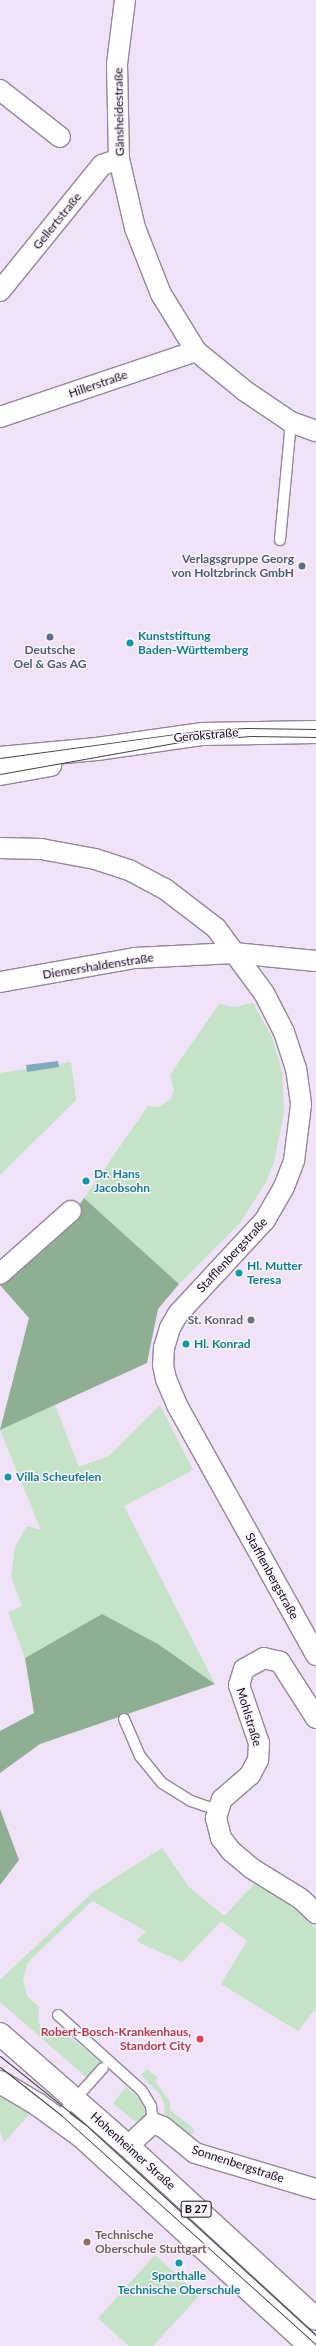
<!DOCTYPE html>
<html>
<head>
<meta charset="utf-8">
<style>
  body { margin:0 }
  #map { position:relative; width:316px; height:2346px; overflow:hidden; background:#f0e2f7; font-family:Lato,sans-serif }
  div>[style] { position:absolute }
  .green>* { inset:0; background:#c4e3c7 }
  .forest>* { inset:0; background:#8faf93 }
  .water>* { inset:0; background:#81a9bf }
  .roads { filter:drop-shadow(1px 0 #93879a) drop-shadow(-1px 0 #93879a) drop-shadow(0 1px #93879a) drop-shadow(0 -1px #93879a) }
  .service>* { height:10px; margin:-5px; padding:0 5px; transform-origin:5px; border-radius:5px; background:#fff }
  .minor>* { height:20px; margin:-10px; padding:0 10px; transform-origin:10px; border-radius:10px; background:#fff }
  .tertiary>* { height:22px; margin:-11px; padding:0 11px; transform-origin:11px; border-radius:11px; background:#fff }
  .primary>* { height:22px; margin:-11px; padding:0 11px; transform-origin:11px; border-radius:11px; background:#fff }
  .tram>* { height:1px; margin:-0.5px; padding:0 0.5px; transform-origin:0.5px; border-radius:0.5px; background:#49424c }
  .dots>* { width:11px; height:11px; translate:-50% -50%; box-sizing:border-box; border:2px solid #faf2fe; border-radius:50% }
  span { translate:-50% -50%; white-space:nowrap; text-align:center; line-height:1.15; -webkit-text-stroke:3px #faf2fe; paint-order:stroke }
  .shield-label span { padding:1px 3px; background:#faf2fe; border:1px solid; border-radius:3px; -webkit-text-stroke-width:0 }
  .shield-label { font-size:11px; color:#151017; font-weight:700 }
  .street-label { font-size:12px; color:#151017 }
  .service-label { font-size:12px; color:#4e5e75; font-weight:700 }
  .right { translate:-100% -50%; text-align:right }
  .culture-label { font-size:12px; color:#0d838f; font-weight:700 }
  .left { translate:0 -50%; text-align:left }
  .worship-label { font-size:12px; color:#5b616d; font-weight:700 }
  .health-label { font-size:12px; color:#be3a42; font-weight:700 }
  .education-label { font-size:12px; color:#785e54; font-weight:700 }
</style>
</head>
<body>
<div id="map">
  <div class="green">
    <div style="clip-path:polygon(253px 1003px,272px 1037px,282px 1071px,284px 1112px,274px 1162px,266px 1182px,240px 1223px,179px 1284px,84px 1198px,148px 1106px,159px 1107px,171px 1099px,174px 1090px,170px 1075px,219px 1004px,235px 1007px)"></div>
    <div style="clip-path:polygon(71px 1062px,76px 1100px,0 1175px,0 1073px)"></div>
    <div style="clip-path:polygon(55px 1405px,79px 1467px,109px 1456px,160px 1405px,193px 1470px,124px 1506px,215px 1684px,158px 1644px,102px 1614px,25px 1658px,8px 1612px,22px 1606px,11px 1576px,15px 1547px,27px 1526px,41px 1530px,0 1430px)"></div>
    <div style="clip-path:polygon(162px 1848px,189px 1887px,224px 1916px,256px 1882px,308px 1918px,316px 1929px,316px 2008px,298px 2031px,221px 1984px,247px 1941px,221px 1921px,182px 1962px,138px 1942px,137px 1940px,146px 1931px,92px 1901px,32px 1958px,27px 1964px,23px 1980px,27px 1996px,39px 2007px,38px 2021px,41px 2027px,52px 2035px,66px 2033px,100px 2062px,86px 2077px,0 2002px,0 1980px,93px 1892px)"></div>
    <div style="clip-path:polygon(147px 2069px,158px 2078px,155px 2081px,170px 2102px,170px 2110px,194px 2129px,193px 2134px,188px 2135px,164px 2113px,165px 2105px,160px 2094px,141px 2075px)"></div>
    <div style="clip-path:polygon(126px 2087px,145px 2104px,147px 2118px,141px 2122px,134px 2121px,113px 2103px)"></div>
    <div style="clip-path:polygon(0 2093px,30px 2113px,4px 2143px,0 2131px)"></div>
    <div style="clip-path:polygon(155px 2255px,200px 2295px,153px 2346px,129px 2346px,98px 2318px)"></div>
  </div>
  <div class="forest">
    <div style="clip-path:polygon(84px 1198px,179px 1284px,158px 1309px,147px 1363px,0 1430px,29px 1318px,0 1285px,0 1280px,74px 1213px)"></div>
    <div style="clip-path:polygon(102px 1614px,158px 1644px,215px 1684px,40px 1744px,0 1773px,0 1731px,34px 1713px,25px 1658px)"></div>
    <div style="clip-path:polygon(0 1809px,19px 1860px,0 1885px)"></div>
  </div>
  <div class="water">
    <div style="clip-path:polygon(58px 1061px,59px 1067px,27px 1072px,26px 1065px)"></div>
  </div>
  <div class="roads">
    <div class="service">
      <div style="left:280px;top:540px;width:119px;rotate:-84.7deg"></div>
      <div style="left:124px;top:1719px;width:40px;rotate:66.6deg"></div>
      <div style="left:140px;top:1756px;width:35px;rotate:51deg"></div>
      <div style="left:162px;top:1783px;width:34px;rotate:32deg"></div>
      <div style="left:191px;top:1801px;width:28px;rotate:19deg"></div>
      <div style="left:58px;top:2015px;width:113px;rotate:42.1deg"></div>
      <div style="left:142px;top:2091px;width:17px;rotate:59deg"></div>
      <div style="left:151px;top:2106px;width:17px;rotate:83deg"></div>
      <div style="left:58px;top:2118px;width:67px;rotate:-48deg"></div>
    </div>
    <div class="minor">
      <div style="left:125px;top:0;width:64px;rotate:97.1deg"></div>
      <div style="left:117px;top:64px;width:95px;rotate:88.8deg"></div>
      <div style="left:119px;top:159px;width:71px;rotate:76.9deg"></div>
      <div style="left:135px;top:228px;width:71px;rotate:68.5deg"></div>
      <div style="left:161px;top:294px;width:67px;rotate:58.4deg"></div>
      <div style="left:196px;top:351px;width:63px;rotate:39.2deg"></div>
      <div style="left:245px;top:391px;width:55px;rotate:34deg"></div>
      <div style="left:291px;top:422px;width:27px;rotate:20deg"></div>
      <div style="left:0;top:90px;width:76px;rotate:38.1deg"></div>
      <div style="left:0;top:291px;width:162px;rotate:-51deg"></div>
      <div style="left:102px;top:165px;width:18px;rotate:-19deg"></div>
      <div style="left:0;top:417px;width:207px;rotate:-18.6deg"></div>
      <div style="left:0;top:848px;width:41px;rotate:1.4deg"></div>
      <div style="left:41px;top:849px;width:55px;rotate:10.5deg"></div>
      <div style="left:95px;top:859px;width:38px;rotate:18deg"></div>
      <div style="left:131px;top:871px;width:38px;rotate:28deg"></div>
      <div style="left:165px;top:889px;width:64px;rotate:37.4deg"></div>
      <div style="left:216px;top:928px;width:81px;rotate:53.6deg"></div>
      <div style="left:264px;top:993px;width:44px;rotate:62.9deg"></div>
      <div style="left:284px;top:1032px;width:38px;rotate:72deg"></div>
      <div style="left:296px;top:1068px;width:37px;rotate:82deg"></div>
      <div style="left:301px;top:1105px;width:56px;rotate:97.1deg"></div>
      <div style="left:294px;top:1161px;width:28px;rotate:111deg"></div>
      <div style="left:284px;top:1187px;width:38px;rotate:120deg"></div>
      <div style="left:265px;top:1220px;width:128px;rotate:132.8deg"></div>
      <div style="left:178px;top:1314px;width:16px;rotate:120deg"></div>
      <div style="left:170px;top:1328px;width:21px;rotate:107deg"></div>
      <div style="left:164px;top:1348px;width:17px;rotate:93deg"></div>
      <div style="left:163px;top:1365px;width:14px;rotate:78deg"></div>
      <div style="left:166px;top:1379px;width:30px;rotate:67deg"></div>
      <div style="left:178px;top:1407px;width:284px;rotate:60.9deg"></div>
      <div style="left:0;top:982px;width:137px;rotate:-10.1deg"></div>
      <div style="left:135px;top:958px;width:99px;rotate:-2.9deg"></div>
      <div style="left:234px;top:953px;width:82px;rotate:5.6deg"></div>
      <div style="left:0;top:1274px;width:95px;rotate:-41.6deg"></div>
      <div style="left:316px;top:1718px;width:67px;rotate:-122.7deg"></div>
      <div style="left:280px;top:1662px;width:16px;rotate:-166deg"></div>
      <div style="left:264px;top:1658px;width:23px;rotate:151deg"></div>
      <div style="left:244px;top:1669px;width:17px;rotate:107deg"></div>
      <div style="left:239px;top:1685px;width:61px;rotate:71deg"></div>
      <div style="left:259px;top:1743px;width:17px;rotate:93deg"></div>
      <div style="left:258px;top:1760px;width:17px;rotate:118deg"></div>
      <div style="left:250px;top:1775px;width:37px;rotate:139deg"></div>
      <div style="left:222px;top:1799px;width:20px;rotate:108deg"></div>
      <div style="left:216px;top:1818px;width:21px;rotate:76deg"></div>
      <div style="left:221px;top:1838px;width:16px;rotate:52deg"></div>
      <div style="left:231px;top:1851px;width:26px;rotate:40deg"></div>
      <div style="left:251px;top:1868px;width:59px;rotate:31.8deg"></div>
      <div style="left:301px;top:1899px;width:21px;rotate:43deg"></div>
      <div style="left:128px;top:2146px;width:34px;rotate:-43deg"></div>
      <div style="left:153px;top:2123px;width:11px;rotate:22deg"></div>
      <div style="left:163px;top:2127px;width:41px;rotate:39.1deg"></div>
      <div style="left:195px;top:2153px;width:126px;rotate:16.6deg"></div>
    </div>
    <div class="tertiary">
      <div style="left:0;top:758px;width:97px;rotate:-5.3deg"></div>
      <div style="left:97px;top:749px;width:107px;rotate:-8.1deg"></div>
      <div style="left:203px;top:734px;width:113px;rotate:-1deg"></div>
      <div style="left:0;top:774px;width:51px;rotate:-10.2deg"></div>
    </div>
    <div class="primary">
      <div style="left:0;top:2034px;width:170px;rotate:41.2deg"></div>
      <div style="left:128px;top:2146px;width:255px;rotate:42.6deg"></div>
      <div style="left:0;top:2082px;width:43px;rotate:30.7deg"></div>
      <div style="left:37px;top:2104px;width:54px;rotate:36deg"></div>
      <div style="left:81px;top:2136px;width:311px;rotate:42.5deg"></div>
    </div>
  </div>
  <div class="tram">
    <div style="left:0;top:758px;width:198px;rotate:-7.8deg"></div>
    <div style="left:196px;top:731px;width:49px;rotate:-3.5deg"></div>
    <div style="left:245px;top:728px;width:71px;rotate:0.8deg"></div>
    <div style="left:0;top:774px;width:194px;rotate:-10.1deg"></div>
    <div style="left:191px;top:740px;width:61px;rotate:-3.8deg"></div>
    <div style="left:252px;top:736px;width:64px;rotate:0.9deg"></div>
    <div style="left:0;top:2056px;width:110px;rotate:38.7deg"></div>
    <div style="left:86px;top:2125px;width:311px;rotate:42.4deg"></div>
    <div style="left:0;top:2067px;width:78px;rotate:38.2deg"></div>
    <div style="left:61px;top:2115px;width:343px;rotate:42deg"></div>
  </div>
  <div class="dots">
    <div style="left:302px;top:566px;background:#5c6f8a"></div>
    <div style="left:50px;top:637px;background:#5c6f8a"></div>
    <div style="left:130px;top:643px;background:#0f9aa8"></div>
    <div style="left:86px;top:1181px;background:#0f9aa8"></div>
    <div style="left:239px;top:1273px;background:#0f9aa8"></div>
    <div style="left:251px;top:1320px;background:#6b7280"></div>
    <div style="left:186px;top:1344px;background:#0f9aa8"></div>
    <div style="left:8px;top:1477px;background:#0f9aa8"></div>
    <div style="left:200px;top:2039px;background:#e0444e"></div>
    <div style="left:87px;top:2242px;background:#8d6e63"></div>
    <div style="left:179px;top:2263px;background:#0f9aa8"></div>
  </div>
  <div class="shield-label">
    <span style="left:196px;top:2209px">B 27</span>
  </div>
  <div class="street-label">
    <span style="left:119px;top:112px;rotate:-91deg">Gänsheidestraße</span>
    <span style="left:57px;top:221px;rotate:-51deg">Gellertstraße</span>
    <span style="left:98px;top:384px;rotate:-19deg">Hillerstraße</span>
    <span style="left:206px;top:735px;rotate:-5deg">Gerokstraße</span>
    <span style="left:98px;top:966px;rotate:-9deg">Diemershaldenstraße</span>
    <span style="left:232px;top:1255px;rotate:-47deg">Stafflenbergstraße</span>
    <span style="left:272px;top:1576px;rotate:61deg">Stafflenbergstraße</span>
    <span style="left:249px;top:1717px;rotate:73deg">Mohlstraße</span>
    <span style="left:133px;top:2151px;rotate:42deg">Hohenheimer Straße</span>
    <span style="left:238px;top:2164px;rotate:18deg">Sonnenbergstraße</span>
  </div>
  <div class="service-label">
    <span class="right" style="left:294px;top:566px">Verlagsgruppe Georg<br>von Holtzbrinck GmbH</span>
    <span style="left:50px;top:657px">Deutsche<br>Oel &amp; Gas AG</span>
  </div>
  <div class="culture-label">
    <span class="left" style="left:138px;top:643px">Kunststiftung<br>Baden-Württemberg</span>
    <span class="left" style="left:94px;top:1181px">Dr. Hans<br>Jacobsohn</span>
    <span class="left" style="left:247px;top:1273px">Hl. Mutter<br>Teresa</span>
    <span class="left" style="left:194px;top:1344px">Hl. Konrad</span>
    <span class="left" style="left:16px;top:1477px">Villa Scheufelen</span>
    <span style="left:179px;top:2283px">Sporthalle<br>Technische Oberschule</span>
  </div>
  <div class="worship-label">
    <span class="right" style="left:243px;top:1320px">St. Konrad</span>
  </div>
  <div class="health-label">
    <span class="right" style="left:191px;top:2039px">Robert-Bosch-Krankenhaus,<br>Standort City</span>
  </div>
  <div class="education-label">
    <span class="left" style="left:95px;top:2242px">Technische<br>Oberschule Stuttgart</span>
  </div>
</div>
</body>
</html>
